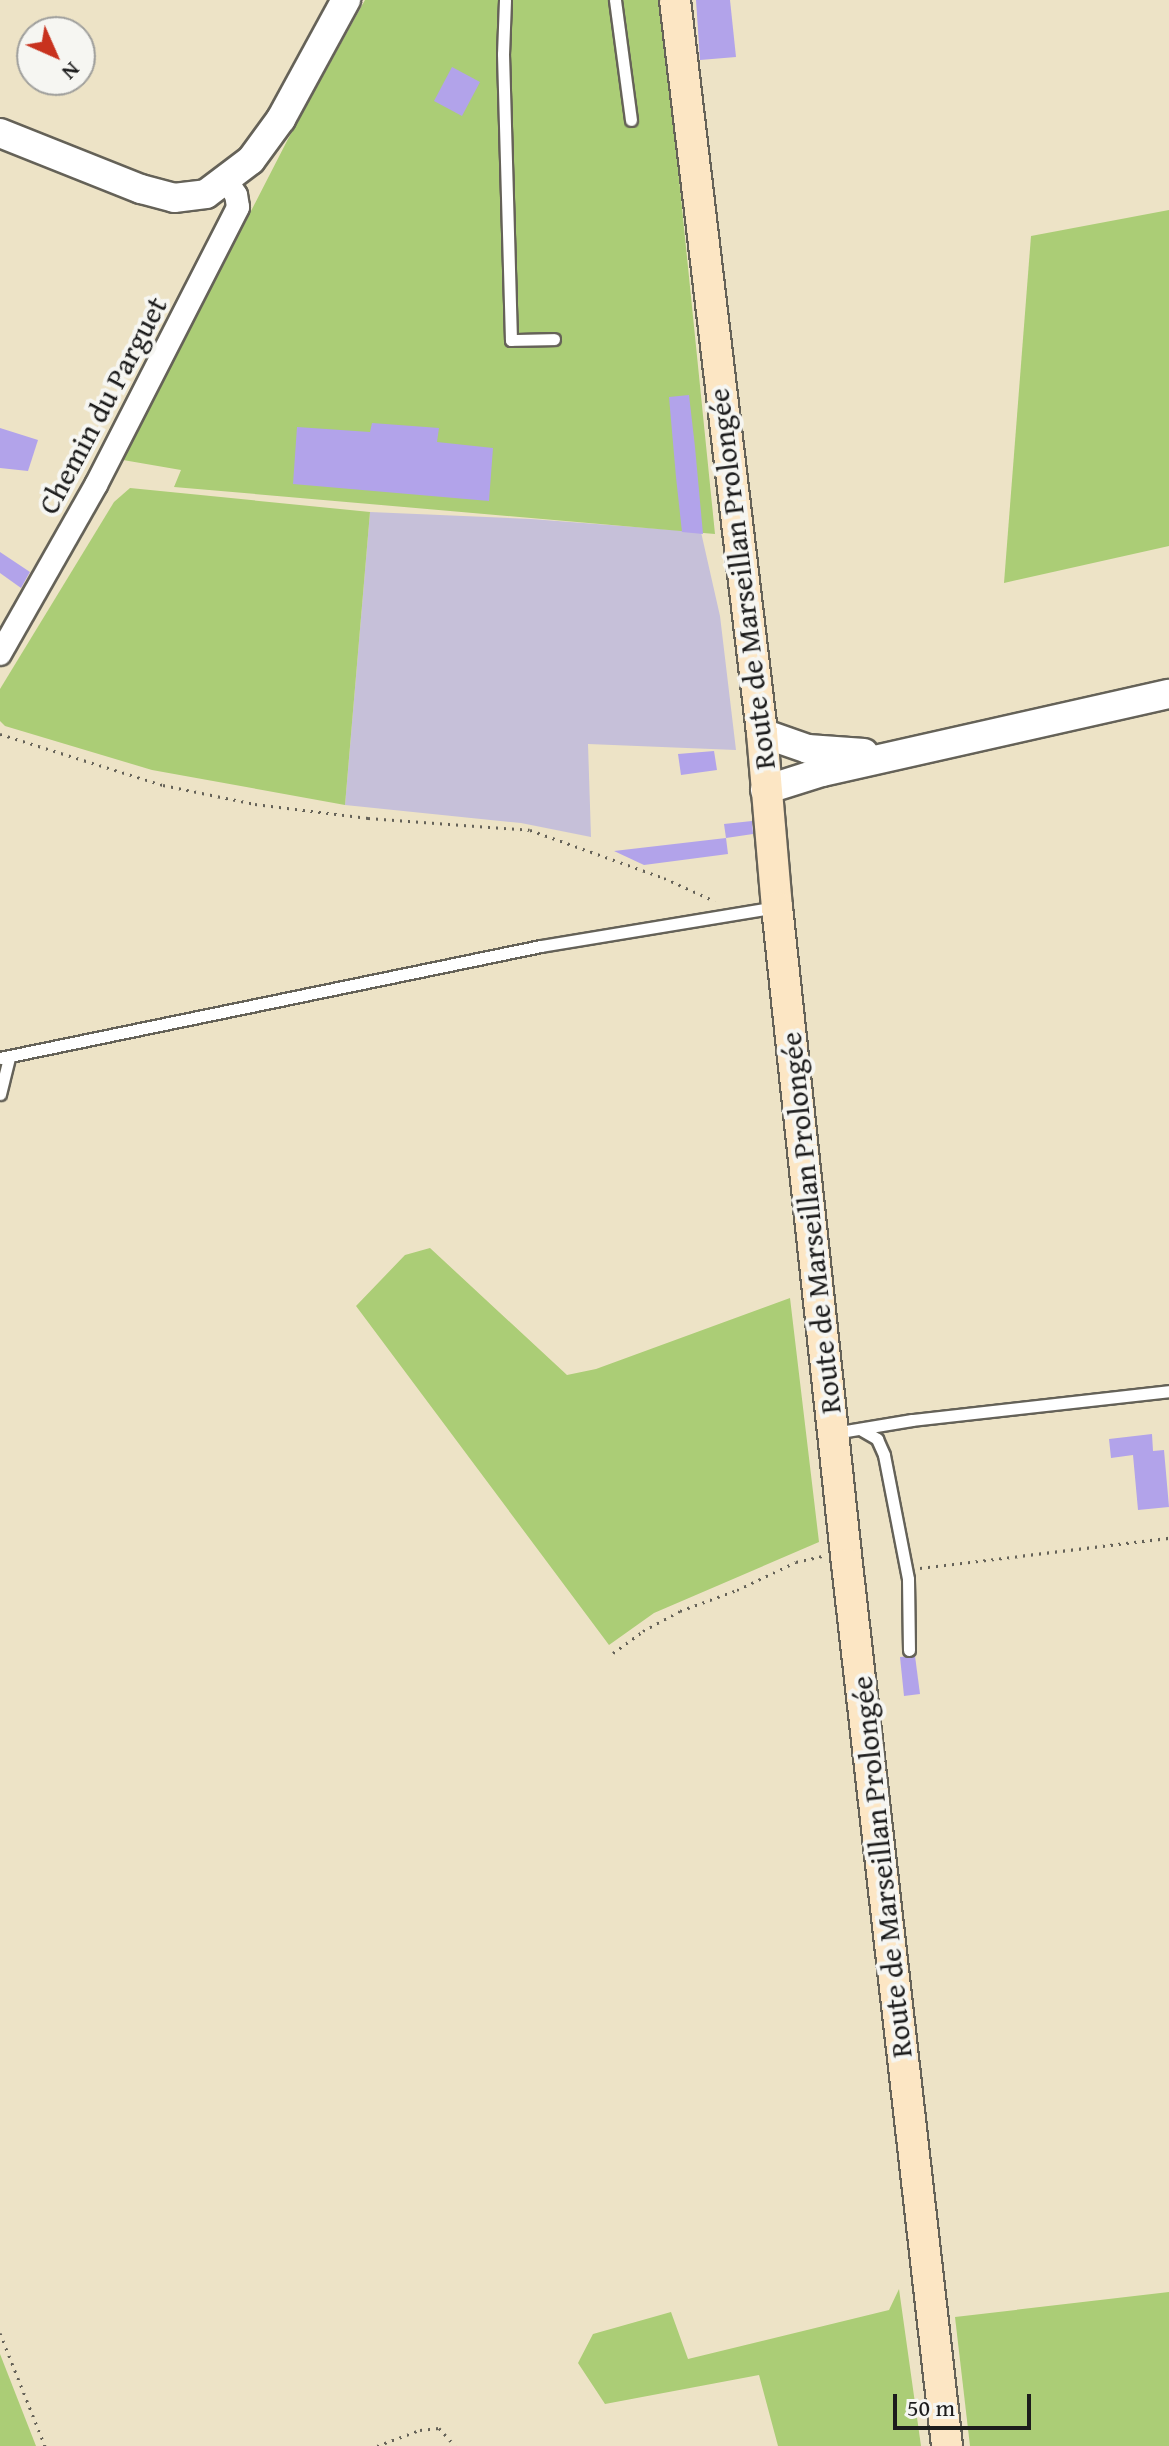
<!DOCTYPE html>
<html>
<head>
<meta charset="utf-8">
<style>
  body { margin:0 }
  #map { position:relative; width:1169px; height:2446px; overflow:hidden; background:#ede3c6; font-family:"Gentium Book Plus",serif }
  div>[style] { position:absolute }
  .industrial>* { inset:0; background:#c6c0d9 }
  .green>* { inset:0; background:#abcd76 }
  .building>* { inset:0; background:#b2a3ea }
  .path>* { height:3px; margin-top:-1.5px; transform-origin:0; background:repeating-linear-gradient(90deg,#656258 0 2px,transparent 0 8px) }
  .roads { filter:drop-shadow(2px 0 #656258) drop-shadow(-2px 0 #656258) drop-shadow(0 2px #656258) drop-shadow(0 -2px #656258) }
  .service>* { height:11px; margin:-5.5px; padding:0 5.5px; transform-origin:5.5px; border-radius:5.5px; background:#fff }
  .minor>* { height:22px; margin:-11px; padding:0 11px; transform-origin:11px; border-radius:11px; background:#fff }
  .tertiary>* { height:28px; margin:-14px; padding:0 14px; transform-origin:14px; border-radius:14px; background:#fff }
  .secondary>* { height:30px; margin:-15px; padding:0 15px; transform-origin:15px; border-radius:15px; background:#fce6c4 }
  span { translate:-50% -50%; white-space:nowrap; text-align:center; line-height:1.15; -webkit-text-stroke:8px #f6f6f2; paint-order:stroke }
  .street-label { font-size:30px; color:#1c1c1c }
  .north { position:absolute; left:16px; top:16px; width:80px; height:80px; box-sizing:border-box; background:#f6f6f2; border:2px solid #9f9f9c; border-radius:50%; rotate:135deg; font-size:22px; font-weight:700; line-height:32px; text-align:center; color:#1c1c1c }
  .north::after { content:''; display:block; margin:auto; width:28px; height:36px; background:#c8321e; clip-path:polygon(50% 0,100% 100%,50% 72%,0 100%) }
  .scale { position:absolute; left:893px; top:2394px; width:138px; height:36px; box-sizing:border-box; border:4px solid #1c1c1c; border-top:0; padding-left:10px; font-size:24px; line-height:28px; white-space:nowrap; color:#1c1c1c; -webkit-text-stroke:6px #f6f6f2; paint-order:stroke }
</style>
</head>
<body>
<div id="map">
  <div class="industrial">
    <div style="clip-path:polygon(370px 512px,531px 519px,701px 532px,720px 616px,736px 750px,588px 744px,591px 837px,521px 823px,345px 805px)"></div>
  </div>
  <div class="green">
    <div style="clip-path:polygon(365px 0,661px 0,715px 534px,174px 487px,181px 470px,123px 460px,288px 139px)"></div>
    <div style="clip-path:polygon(1169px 210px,1169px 546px,1004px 583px,1031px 236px)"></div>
    <div style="clip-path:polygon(130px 488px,370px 512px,345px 805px,152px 770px,5px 726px,0 721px,0 689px,114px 502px)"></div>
    <div style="clip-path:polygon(430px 1248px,567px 1375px,596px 1369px,790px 1298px,819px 1542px,654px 1613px,609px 1645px,356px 1306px,405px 1255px)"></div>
    <div style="clip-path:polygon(899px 2289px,921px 2446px,778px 2446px,759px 2375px,605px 2404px,578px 2363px,593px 2334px,671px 2312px,688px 2359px,889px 2310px)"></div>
    <div style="clip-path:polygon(1169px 2292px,1169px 2446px,970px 2446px,955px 2317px)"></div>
    <div style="clip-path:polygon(0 2354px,36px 2446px,0 2446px)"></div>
  </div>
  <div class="building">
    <div style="clip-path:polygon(696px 0,730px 0,736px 57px,700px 60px)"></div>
    <div style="clip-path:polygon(452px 67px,480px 82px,462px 116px,434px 101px)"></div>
    <div style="clip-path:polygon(689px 395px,695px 447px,703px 534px,682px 532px,676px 477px,669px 397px)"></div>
    <div style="clip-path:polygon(372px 423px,439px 428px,437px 442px,493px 448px,489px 501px,293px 484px,297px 427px,370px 432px)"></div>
    <div style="clip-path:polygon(0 428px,38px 440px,28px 471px,0 468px)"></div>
    <div style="clip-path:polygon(0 552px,30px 572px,21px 588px,0 573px)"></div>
    <div style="clip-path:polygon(714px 751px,717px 770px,681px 775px,678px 754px)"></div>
    <div style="clip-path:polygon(752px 821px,753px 834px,726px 838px,724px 824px)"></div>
    <div style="clip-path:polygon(726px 838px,728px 854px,644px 865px,614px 851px)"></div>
    <div style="clip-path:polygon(1152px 1434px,1153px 1451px,1164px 1450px,1169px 1507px,1138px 1510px,1133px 1455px,1111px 1458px,1109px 1439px)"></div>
    <div style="clip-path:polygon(915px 1656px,920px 1694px,904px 1696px,900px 1657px)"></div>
  </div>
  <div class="path">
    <div style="left:0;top:734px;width:171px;rotate:17.4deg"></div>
    <div style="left:163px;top:785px;width:94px;rotate:11.7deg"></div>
    <div style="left:255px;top:804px;width:114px;rotate:7.1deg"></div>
    <div style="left:368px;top:818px;width:162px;rotate:4.2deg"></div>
    <div style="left:530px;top:830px;width:142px;rotate:19.7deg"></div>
    <div style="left:664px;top:878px;width:56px;rotate:24.3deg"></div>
    <div style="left:920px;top:1568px;width:251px;rotate:-6.9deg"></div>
    <div style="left:613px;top:1653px;width:37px;rotate:-36deg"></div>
    <div style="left:643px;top:1631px;width:42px;rotate:-28.4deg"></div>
    <div style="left:680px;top:1611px;width:61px;rotate:-20.2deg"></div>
    <div style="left:737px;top:1590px;width:65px;rotate:-25.4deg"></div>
    <div style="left:796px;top:1562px;width:27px;rotate:-13deg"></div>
    <div style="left:0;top:2333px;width:122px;rotate:68.3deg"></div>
    <div style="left:377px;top:2446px;width:46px;rotate:-20.4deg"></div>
    <div style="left:420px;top:2430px;width:19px;rotate:-6deg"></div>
    <div style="left:439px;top:2428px;width:24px;rotate:48deg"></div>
  </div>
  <div class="roads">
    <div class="service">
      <div style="left:505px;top:0;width:54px;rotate:92.1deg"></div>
      <div style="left:503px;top:54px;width:286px;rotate:88.4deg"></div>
      <div style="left:511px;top:340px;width:43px;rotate:-1.3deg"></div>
      <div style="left:615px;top:0;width:121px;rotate:82.4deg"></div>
      <div style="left:0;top:1058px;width:552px;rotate:-11.7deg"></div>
      <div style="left:541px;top:946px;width:238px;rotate:-9.4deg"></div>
      <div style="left:0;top:1094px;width:38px;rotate:-76deg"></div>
      <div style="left:860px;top:1429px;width:20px;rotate:30deg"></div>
      <div style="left:877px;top:1439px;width:17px;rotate:66deg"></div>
      <div style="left:884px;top:1455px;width:126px;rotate:79deg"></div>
      <div style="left:908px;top:1579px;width:71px;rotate:89.2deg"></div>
      <div style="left:834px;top:1433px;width:79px;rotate:-9.5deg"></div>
      <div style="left:912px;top:1420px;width:259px;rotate:-6.4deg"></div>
    </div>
    <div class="minor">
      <div style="left:0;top:654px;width:194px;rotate:-60.4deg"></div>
      <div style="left:96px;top:485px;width:312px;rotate:-62.9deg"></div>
      <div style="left:238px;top:207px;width:12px;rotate:-99deg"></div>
      <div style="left:236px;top:195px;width:17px;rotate:-123deg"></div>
    </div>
    <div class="tertiary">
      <div style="left:0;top:133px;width:152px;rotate:21.7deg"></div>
      <div style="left:141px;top:189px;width:34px;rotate:15deg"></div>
      <div style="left:174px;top:198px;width:32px;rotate:-7deg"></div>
      <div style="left:206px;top:194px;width:56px;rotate:-37.1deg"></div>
      <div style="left:251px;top:160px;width:51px;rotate:-53.8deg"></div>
      <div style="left:281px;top:119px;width:136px;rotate:-61.4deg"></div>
      <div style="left:762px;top:733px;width:49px;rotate:19.2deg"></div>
      <div style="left:808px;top:749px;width:56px;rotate:4.1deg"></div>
      <div style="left:765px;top:790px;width:60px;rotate:-17.5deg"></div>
      <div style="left:822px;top:772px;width:356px;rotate:-12.7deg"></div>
    </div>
    <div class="secondary">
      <div style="left:675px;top:0;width:738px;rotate:83.23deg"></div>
      <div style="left:762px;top:733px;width:175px;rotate:85.1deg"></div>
      <div style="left:777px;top:907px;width:661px;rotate:83.92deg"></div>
      <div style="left:847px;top:1564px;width:888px;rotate:83.53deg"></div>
    </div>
  </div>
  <div class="street-label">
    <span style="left:102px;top:405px;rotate:-62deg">Chemin du Parguet</span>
    <span style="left:741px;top:579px;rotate:-97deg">Route de Marseillan Prolongée</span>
    <span style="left:810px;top:1223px;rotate:-96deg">Route de Marseillan Prolongée</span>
    <span style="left:881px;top:1867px;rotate:-96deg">Route de Marseillan Prolongée</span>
  </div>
  <div class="north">N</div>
  <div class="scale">50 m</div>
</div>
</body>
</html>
